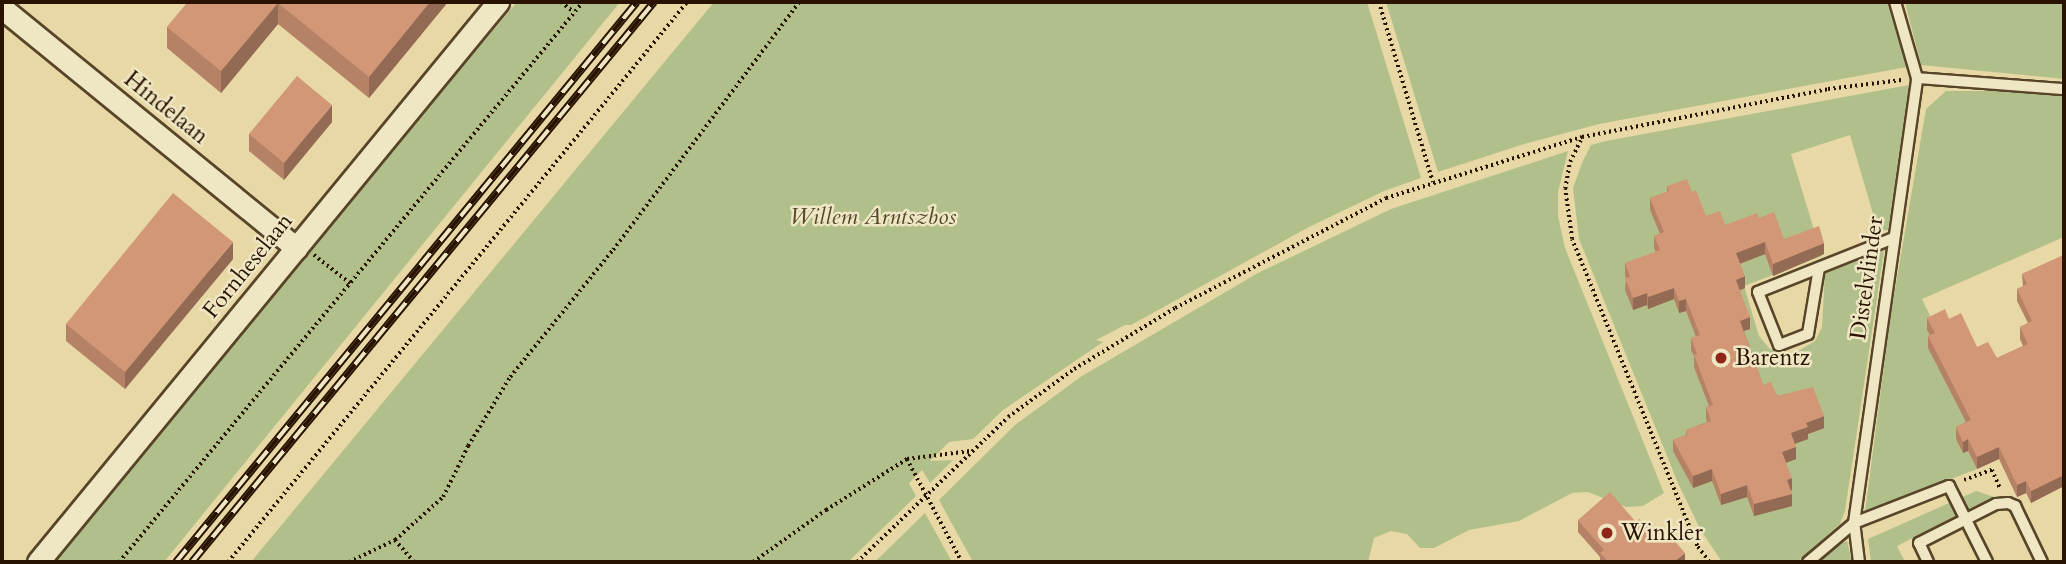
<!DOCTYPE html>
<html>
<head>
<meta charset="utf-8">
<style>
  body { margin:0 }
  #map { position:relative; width:2066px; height:564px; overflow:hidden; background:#e7d8a5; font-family:Cardo,serif }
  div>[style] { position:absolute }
  .green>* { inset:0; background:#b1c08a }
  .path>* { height:3.5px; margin-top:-1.75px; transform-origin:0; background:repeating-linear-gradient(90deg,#291300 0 2px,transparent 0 5.5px) }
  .roads { filter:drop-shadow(2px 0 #584429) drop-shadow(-2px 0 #584429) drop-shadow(0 2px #584429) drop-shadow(0 -2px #584429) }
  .lane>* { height:10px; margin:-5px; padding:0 5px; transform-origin:5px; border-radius:5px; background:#efe6c4 }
  .street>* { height:21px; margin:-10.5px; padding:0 10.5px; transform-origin:10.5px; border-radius:10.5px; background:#efe6c4 }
  .rail>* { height:8px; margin-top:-4px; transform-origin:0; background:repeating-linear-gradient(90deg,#efe6c4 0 16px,#291300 0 32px); box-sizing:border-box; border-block:2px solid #291300 }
  .wall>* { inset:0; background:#b58266 }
  .shaded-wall>* { inset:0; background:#936a53 }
  .building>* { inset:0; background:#d29777 }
  .dots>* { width:19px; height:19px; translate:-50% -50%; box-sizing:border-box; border:4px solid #efe6c4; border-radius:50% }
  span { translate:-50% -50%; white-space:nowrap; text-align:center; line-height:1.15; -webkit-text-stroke:5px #efe6c4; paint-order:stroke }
  .street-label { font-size:23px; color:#291300 }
  .park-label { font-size:23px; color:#524729; font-style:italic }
  .poi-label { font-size:23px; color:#291300 }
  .left { translate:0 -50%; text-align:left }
  .frame { position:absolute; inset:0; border:4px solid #291300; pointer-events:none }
</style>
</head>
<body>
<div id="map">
  <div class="green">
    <div style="clip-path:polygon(517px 2px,620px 2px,164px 562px,54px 562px,357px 191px)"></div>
    <div style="clip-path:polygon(714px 2px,1367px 2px,1421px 178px,1384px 191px,1307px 228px,1131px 325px,1125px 325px,1096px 340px,1103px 342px,1003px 410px,973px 439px,949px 442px,930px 461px,953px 460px,930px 483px,922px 470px,909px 483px,916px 496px,848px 562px,251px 562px)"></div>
    <div style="clip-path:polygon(1386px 2px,1887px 2px,1907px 67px,1599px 124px,1524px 144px,1438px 172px)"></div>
    <div style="clip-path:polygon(1905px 2px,2064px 2px,2064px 79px,1921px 65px)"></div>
    <div style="clip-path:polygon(1909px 85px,1888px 230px,1878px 231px,1850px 135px,1791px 154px,1822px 256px,1744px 286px,1759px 336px,1770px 349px,1782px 355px,1793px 354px,1815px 341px,1822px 327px,1825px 273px,1884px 251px,1845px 511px,1840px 524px,1797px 562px,1722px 562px,1700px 529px,1678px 483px,1579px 239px,1573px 188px,1582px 163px,1591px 145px,1606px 141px)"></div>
    <div style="clip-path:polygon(1946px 91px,2032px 91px,2064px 95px,2064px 237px,1922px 299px,1935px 326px,1935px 345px,1929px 348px,1937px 366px,1942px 364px,1971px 408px,1963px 453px,1968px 451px,1977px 469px,1865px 512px,1891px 313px,1926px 109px)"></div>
    <div style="clip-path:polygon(1568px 151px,1558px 192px,1558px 216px,1565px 248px,1664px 493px,1643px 506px,1626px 507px,1588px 492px,1572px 493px,1519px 521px,1469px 530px,1434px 548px,1420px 548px,1407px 534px,1391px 531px,1374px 538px,1368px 562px,973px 562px,939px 500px,1015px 425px,1082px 376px,1258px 273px,1391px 209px)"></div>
    <div style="clip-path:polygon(1976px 491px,1994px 497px,1897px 546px,1905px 562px,1871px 562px,1868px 539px)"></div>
    <div style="clip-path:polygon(925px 513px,952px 562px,874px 562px,880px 557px)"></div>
    <div style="clip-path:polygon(1847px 541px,1852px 562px,1818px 562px,1835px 547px)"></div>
  </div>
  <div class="path">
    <div style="left:561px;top:2px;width:16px;rotate:38deg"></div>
    <div style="left:1379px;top:2px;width:188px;rotate:73.3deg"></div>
    <div style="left:314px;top:255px;width:46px;rotate:37.9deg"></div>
    <div style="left:907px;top:459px;width:117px;rotate:61.9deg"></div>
    <div style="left:1964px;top:480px;width:30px;rotate:-20deg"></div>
    <div style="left:1992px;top:470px;width:20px;rotate:66deg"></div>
    <div style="left:395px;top:540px;width:29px;rotate:49deg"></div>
    <div style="left:119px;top:562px;width:727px;rotate:-50.36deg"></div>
    <div style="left:228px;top:562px;width:724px;rotate:-50.66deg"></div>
    <div style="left:349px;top:562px;width:51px;rotate:-25.6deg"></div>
    <div style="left:395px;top:540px;width:64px;rotate:-41.9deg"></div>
    <div style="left:443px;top:497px;width:57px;rotate:-63.9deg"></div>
    <div style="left:468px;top:446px;width:81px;rotate:-58.7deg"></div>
    <div style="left:510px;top:377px;width:164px;rotate:-51deg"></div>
    <div style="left:613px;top:250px;width:310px;rotate:-53.1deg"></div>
    <div style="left:753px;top:562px;width:90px;rotate:-35.5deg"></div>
    <div style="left:826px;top:510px;width:96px;rotate:-32.2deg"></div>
    <div style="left:907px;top:459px;width:64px;rotate:-7.2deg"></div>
    <div style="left:857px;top:562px;width:209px;rotate:-43.8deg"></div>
    <div style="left:1008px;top:417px;width:82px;rotate:-36deg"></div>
    <div style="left:1074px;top:369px;width:118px;rotate:-31.1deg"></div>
    <div style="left:1175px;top:308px;width:238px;rotate:-27.5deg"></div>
    <div style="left:1386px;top:198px;width:205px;rotate:-17.3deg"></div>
    <div style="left:1709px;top:562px;width:20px;rotate:-127deg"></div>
    <div style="left:1697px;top:546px;width:331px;rotate:-112.2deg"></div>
    <div style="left:1572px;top:239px;width:50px;rotate:-98deg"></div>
    <div style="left:1565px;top:189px;width:27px;rotate:-80deg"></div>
    <div style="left:1570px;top:162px;width:28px;rotate:-64deg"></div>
    <div style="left:1582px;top:137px;width:251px;rotate:-11deg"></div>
    <div style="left:1828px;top:89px;width:74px;rotate:-7deg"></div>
  </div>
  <div class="roads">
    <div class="lane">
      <div style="left:1917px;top:78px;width:147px;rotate:4.3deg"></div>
      <div style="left:1819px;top:268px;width:67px;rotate:99.5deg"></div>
      <div style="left:1808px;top:334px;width:31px;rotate:159deg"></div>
      <div style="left:1779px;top:345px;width:57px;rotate:-111.6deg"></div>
      <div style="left:1758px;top:292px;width:146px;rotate:-21.7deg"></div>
      <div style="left:1808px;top:562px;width:60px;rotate:-40.3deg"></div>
      <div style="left:1854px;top:523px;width:102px;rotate:-21.3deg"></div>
      <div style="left:1949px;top:486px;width:85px;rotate:63.4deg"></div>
      <div style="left:1859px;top:562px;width:39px;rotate:-97deg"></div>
      <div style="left:1854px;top:523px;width:449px;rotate:-81.9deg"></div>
      <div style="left:1917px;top:78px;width:79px;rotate:-106.1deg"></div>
      <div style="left:1928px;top:562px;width:21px;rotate:-115deg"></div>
      <div style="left:1919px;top:543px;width:86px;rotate:-26.9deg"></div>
      <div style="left:1996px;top:504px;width:12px;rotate:-5deg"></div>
      <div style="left:2008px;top:503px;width:8px;rotate:23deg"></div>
      <div style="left:2015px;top:506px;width:62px;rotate:64.3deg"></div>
    </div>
    <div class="street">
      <div style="left:2px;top:8px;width:380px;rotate:39.2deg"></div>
      <div style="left:38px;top:562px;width:725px;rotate:-50.6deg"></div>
    </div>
  </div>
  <div class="rail">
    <div style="left:176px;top:562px;width:725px;rotate:-50.54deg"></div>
    <div style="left:192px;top:562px;width:726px;rotate:-50.48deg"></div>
  </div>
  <div class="wall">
    <div style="clip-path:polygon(188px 2px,448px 2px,369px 98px,278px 24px,221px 93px,167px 48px,167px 27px)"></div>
    <div style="clip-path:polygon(332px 122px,284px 180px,249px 151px,249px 134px)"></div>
    <div style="clip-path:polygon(1667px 186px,1692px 192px,1706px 216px,1725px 225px,1759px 218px,1784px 239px,1824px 254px,1773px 276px,1765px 254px,1740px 264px,1745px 288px,1740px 290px,1750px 329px,1744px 331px,1763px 385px,1824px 428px,1808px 434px,1808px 439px,1795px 444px,1796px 459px,1786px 463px,1792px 490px,1791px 491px,1792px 506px,1754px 516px,1747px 497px,1721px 505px,1712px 481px,1693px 488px,1673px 451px,1673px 440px,1686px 435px,1686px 430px,1707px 422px,1706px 419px,1706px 407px,1709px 406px,1694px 367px,1694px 356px,1691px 350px,1691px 338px,1696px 337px,1686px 311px,1679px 313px,1674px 299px,1648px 309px,1647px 305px,1633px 310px,1625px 290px,1626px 278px,1625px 275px,1625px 263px,1656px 252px,1654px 248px,1654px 236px,1660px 234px,1650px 210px,1650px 198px,1667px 192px)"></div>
    <div style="clip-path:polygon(2064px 255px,2064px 486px,2031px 503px,2026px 493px,2017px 497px,1999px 459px,1977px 469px,1968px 451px,1963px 453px,1956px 439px,1956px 427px,1966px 422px,1928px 348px,1928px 336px,1930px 335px,1927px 330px,1927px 318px,1949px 319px,1977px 347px,1997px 358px,2023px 346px,2020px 339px,2020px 327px,2028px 323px,2017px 301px,2017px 289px,2023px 287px,2022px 274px)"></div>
    <div style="clip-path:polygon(233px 259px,125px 389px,66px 341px,66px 324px)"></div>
    <div style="clip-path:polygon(1578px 520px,1636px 522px,1685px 562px,1600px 562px,1600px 557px,1578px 532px)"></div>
  </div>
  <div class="shaded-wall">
    <div style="clip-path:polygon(430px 2px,448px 2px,369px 98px,369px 77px)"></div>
    <div style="clip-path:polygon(278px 3px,278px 24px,221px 93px,221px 71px)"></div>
    <div style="clip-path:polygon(332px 105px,332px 122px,284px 180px,284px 163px)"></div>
    <div style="clip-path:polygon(233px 242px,233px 259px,125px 389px,125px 372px)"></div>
    <div style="clip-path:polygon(1765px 242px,1765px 254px,1736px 265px,1736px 253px)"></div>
    <div style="clip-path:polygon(1824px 243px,1824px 254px,1773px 276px,1773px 264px)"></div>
    <div style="clip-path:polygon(1745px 276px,1745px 288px,1736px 292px,1736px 280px)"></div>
    <div style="clip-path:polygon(1674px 288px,1674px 299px,1648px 309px,1648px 297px)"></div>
    <div style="clip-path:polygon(1647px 293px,1647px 305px,1633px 310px,1633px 298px)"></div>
    <div style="clip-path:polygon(1686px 299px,1686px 311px,1679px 313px,1679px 301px)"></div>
    <div style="clip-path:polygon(1750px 317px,1750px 329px,1740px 332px,1740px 321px)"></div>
    <div style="clip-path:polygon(1824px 416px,1824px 428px,1808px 434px,1808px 439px,1791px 445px,1791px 433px,1806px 423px)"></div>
    <div style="clip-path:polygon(1968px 439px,1968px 451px,1963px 453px,1963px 442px)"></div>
    <div style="clip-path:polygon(1796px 447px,1796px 459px,1782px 464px,1782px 452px)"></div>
    <div style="clip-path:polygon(1999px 447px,1999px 459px,1977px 469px,1977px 457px)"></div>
    <div style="clip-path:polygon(1712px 469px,1712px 481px,1693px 488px,1693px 476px)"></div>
    <div style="clip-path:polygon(2064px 475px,2064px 486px,2031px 503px,2031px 491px)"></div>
    <div style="clip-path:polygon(1792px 478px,1792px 490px,1787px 492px,1787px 480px)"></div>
    <div style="clip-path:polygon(2026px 481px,2026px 493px,2017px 497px,2017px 485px)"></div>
    <div style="clip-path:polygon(1747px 485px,1747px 497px,1721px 505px,1721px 494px)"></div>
    <div style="clip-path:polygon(1792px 494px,1792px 506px,1754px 516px,1754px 504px)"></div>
    <div style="clip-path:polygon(1685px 553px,1685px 562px,1674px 562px)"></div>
  </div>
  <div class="building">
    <div style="clip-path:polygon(188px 2px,430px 2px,369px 77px,278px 3px,221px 71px,167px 27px)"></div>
    <div style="clip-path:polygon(297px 76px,332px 105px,284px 163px,249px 134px)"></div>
    <div style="clip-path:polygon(1687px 179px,1692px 192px,1696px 190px,1706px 216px,1720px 211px,1725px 225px,1757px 213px,1759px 218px,1774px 212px,1784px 239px,1819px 226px,1824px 243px,1773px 264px,1765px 242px,1736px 253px,1745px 276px,1736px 280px,1750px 317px,1740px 321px,1763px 385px,1771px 382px,1777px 396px,1813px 387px,1824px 416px,1806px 423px,1808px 427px,1791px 433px,1796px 447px,1782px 452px,1792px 478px,1787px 480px,1792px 494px,1754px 504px,1747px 485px,1721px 494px,1712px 469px,1693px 476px,1673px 440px,1687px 435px,1686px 430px,1711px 421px,1706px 407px,1713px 405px,1694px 355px,1697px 354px,1691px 338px,1700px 335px,1686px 299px,1679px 301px,1674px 288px,1648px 297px,1647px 293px,1633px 298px,1625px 278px,1630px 277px,1625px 263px,1660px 250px,1654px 236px,1664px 232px,1650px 198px,1669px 191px,1667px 186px)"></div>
    <div style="clip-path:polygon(173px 193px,233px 242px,125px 372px,66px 324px)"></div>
    <div style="clip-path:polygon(2064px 255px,2064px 475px,2031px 491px,2026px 481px,2017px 485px,1999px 447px,1977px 457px,1968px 439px,1963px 442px,1956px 427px,1971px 420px,1928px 336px,1935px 333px,1927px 318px,1945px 309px,1949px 319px,1961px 313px,1977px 347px,1988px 342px,1997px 358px,2028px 344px,2020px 327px,2032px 321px,2017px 289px,2027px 284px,2022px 274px)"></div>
    <div style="clip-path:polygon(1610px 492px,1636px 522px,1639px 519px,1670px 541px,1673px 539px,1685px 553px,1674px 562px,1605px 562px,1606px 559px,1600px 553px,1604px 550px,1578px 520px)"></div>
  </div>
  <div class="dots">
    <div style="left:1721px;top:358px;background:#8f2418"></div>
    <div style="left:1607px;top:533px;background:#8f2418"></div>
  </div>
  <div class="street-label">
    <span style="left:166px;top:108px;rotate:39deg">Hindelaan</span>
    <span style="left:248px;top:266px;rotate:-51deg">Fornheselaan</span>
    <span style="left:1867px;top:278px;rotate:-82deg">Distelvlinder</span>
  </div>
  <div class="park-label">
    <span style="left:873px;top:217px">Willem Arntszbos</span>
  </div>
  <div class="poi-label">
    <span class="left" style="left:1735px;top:358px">Barentz</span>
    <span class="left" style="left:1621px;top:533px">Winkler</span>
  </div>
  <div class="frame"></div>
</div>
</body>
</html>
